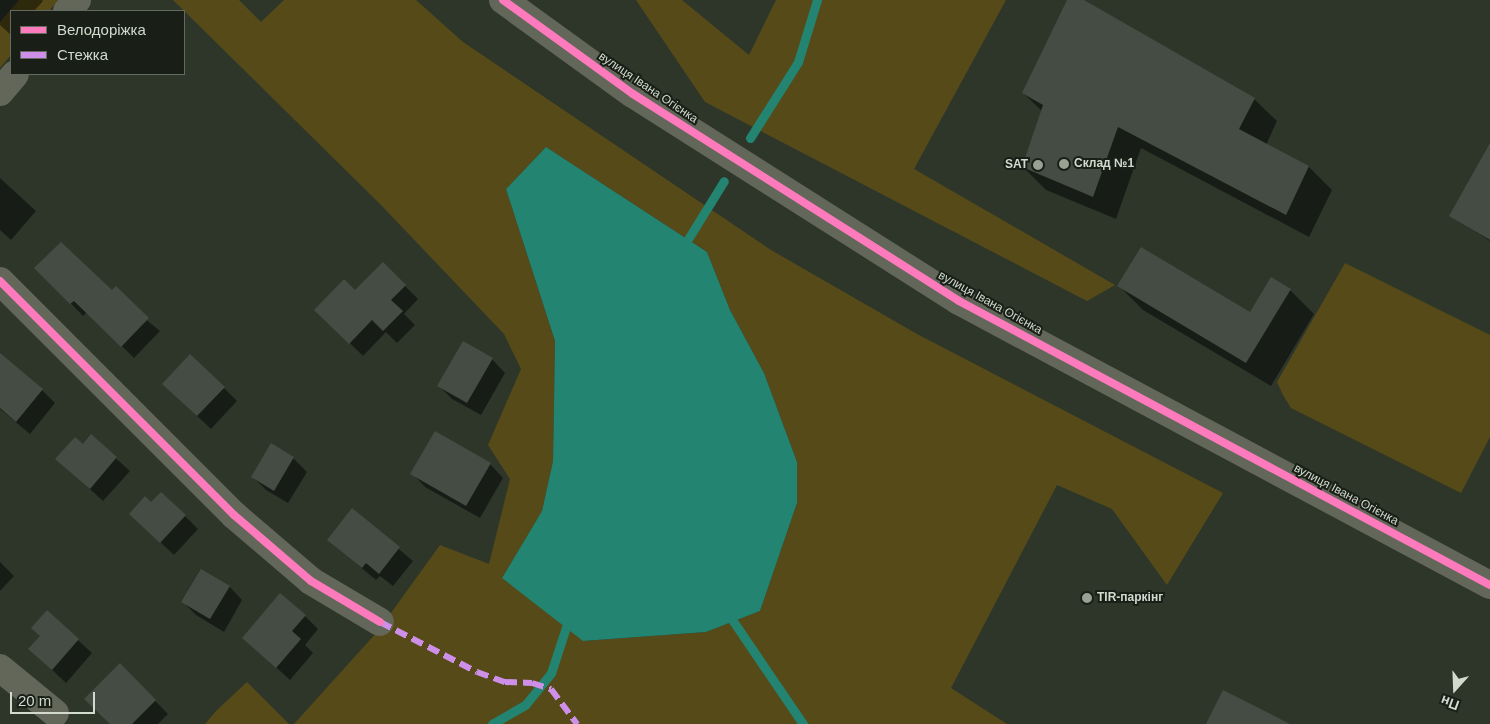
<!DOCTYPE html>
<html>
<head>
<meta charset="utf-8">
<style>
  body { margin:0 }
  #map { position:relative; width:1490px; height:724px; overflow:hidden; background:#2e362a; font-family:Arial,sans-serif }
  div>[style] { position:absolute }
  .green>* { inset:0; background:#564b18 }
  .water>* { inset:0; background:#228471 }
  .shadow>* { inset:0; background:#0007 }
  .stream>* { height:9px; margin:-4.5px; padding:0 4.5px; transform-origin:4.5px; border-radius:4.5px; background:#228471 }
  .building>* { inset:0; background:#444c44 }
  .minor>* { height:28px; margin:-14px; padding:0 14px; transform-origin:14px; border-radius:14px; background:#636759 }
  .quiet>* { height:6px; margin-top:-3px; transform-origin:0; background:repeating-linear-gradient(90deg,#ce8fe9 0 12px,transparent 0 18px) }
  .cycleway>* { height:8px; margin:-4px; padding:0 4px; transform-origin:4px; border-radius:4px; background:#fd7abc }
  .dots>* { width:14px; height:14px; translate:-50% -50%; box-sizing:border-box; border:2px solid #191f16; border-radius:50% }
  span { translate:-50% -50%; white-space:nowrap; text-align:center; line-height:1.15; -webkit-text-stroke:4px #191f16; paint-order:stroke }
  .street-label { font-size:12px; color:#d1dacd }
  .poi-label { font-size:12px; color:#d1dacd; font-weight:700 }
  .left { translate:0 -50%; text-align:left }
  .right { translate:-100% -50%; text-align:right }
  .legend { position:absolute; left:10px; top:10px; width:175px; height:65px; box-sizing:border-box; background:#191f16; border:1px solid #636a5f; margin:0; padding:6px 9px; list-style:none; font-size:15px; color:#d1dacd }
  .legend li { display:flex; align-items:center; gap:10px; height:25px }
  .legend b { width:25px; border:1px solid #636a5f }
  .north { position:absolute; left:1430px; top:664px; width:50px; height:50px; -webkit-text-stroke:4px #191f16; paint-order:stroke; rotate:200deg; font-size:14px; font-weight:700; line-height:20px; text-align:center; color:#d1dacd }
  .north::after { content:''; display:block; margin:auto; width:18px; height:22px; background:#d1dacd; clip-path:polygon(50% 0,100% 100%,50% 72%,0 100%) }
  .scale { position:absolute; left:10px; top:692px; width:85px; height:22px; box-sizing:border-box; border:2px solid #d1dacd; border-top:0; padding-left:6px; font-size:15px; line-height:18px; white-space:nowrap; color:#d1dacd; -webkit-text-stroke:4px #191f16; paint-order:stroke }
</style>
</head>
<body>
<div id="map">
  <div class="green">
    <div style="clip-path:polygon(19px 0,58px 0,49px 11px,11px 11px,11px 55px,0 68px,0 22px)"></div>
    <div style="clip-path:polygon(evenodd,173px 0,239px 0,261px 22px,284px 0,416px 0,463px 42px,771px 250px,917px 334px,1223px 493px,1167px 585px,1112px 509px,1057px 485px,951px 688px,1007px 724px,294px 724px,378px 631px,440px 545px,489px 564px,510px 479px,488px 445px,521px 369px,504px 334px,381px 205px,173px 0,546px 147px,707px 252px,730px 310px,764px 373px,797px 462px,797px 503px,760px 611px,706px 632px,584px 641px,502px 578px,542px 511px,553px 461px,555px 341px,506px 189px,546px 147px)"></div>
    <div style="clip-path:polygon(636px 0,682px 0,749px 55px,776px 0,1006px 0,914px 169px,1115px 285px,1087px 301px,705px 102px)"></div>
    <div style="clip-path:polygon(1345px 263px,1490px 335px,1490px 437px,1461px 493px,1291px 408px,1283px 395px,1277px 382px)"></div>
    <div style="clip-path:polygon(247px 682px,289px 724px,205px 724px,216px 711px)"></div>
  </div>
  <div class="water">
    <div style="clip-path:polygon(546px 147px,707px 252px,730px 310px,764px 373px,797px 462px,797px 503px,760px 611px,706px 632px,583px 641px,502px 578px,542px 511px,553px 461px,555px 341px,506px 189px)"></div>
  </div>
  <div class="shadow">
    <div style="clip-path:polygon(0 0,42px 0,43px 1px,34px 11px,11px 11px,11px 35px,0 25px)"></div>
    <div style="clip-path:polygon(1068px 0,1082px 0,1254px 99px,1277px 121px,1266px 145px,1309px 167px,1332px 190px,1309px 237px,1141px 148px,1116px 219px,1046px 190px,1023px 167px,1042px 111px,1023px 93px)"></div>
    <div style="clip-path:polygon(1490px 145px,1490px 241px,1451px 216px)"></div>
    <div style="clip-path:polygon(0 178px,36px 211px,11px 240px,0 230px)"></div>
    <div style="clip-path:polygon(383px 264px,418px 299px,404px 314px,415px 325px,397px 343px,386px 332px,363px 356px,316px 310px,355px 292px)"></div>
    <div style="clip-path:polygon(36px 268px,112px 292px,160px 331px,134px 358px,87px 312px,83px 316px)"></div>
    <div style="clip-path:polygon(1119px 286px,1251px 314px,1290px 290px,1314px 314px,1271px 386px,1143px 310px)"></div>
    <div style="clip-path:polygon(492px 359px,505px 373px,481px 415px,452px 399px,439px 386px)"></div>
    <div style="clip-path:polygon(0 369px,42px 390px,55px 403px,30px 434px,0 409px)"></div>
    <div style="clip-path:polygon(224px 388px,237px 401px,211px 429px,177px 397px)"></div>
    <div style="clip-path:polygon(91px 436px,130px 471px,103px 501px,57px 459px,84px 445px)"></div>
    <div style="clip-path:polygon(272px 445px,293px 458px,307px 472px,288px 503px,266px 490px,253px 477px)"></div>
    <div style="clip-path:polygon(490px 464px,503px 478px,480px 518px,425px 487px,412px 473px)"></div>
    <div style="clip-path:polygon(151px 504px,185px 516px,198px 529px,174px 555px,144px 527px)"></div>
    <div style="clip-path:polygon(352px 510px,413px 561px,393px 586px,380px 576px,376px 580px,328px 540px)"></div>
    <div style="clip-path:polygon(0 562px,14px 576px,0 591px)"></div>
    <div style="clip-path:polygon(229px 586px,242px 600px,224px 632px,196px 615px,183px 602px)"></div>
    <div style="clip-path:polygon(47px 612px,92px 653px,66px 683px,30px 649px,41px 636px)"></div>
    <div style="clip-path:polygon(305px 616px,318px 629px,305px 645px,313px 653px,290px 680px,244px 638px)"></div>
    <div style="clip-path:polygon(120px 665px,168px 714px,158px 724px,111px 724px)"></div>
  </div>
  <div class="stream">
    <div style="left:750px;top:138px;width:90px;rotate:-57.7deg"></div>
    <div style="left:798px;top:62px;width:65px;rotate:-73deg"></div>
    <div style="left:688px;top:239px;width:68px;rotate:-58.2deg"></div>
    <div style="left:733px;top:621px;width:125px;rotate:55.8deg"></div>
    <div style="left:492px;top:724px;width:39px;rotate:-30deg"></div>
    <div style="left:526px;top:704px;width:40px;rotate:-51deg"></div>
    <div style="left:551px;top:673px;width:48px;rotate:-71.9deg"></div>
  </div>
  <div class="building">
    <div style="clip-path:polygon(1067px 0,1084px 0,1255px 98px,1239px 129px,1309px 166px,1286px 215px,1118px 127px,1093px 197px,1022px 167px,1043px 105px,1022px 93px)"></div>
    <div style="clip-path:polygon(1490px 143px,1490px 240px,1449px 216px)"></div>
    <div style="clip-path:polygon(61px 242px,112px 290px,116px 286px,149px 318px,121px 347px,74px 301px,70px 304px,34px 268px)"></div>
    <div style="clip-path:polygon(1141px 247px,1250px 312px,1271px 277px,1291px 289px,1246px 363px,1117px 286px)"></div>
    <div style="clip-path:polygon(383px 262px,406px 285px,391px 300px,403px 311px,383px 331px,372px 320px,349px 344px,314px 310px,344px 279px,355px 290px)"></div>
    <div style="clip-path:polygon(463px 341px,493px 358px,467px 403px,437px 386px)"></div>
    <div style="clip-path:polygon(0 353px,43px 389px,16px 422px,0 408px)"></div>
    <div style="clip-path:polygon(190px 354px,225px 387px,197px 416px,162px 384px)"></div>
    <div style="clip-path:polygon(435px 431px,491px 463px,466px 506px,410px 474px)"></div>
    <div style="clip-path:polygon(91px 434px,117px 457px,90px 489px,55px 459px,75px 437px,83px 444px)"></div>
    <div style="clip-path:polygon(271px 443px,294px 457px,274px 491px,251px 477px)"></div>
    <div style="clip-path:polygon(161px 492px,186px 515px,160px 543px,129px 514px,145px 496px,151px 502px)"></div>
    <div style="clip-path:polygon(352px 508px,400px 547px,379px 574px,366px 563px,362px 568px,327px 540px)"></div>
    <div style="clip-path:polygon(201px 569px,230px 586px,210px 619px,181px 602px)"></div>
    <div style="clip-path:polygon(280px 593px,306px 615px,292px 631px,301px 639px,276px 668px,242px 638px)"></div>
    <div style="clip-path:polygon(47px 610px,79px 639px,52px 670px,28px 649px,40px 636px,31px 628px)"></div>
    <div style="clip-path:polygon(120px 663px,156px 700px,132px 724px,110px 724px,84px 699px)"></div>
    <div style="clip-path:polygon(1223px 690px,1290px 724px,1206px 724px)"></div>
  </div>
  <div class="minor">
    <div style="left:503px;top:0;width:160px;rotate:35.9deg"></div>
    <div style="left:633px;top:94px;width:386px;rotate:32.4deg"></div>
    <div style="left:959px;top:301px;width:602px;rotate:28.14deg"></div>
    <div style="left:67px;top:11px;width:15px;rotate:-48deg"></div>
    <div style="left:0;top:92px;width:23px;rotate:-50deg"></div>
    <div style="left:0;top:281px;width:331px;rotate:45deg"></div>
    <div style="left:234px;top:515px;width:101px;rotate:40.6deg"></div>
    <div style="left:311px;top:581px;width:80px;rotate:30.7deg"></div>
    <div style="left:0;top:668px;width:71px;rotate:39.3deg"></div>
  </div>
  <div class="quiet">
    <div style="left:380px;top:622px;width:109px;rotate:27.3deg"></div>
    <div style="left:477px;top:672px;width:30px;rotate:20deg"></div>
    <div style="left:505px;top:682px;width:27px;rotate:2deg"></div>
    <div style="left:532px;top:683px;width:20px;rotate:18deg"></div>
    <div style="left:551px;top:689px;width:44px;rotate:53.4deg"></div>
  </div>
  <div class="cycleway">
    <div style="left:503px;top:0;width:160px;rotate:35.9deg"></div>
    <div style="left:633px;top:94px;width:386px;rotate:32.4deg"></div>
    <div style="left:959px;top:301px;width:602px;rotate:28.14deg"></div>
    <div style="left:0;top:281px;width:331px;rotate:45deg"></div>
    <div style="left:234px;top:515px;width:101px;rotate:40.6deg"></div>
    <div style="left:311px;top:581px;width:80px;rotate:30.7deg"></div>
  </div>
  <div class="dots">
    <div style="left:1064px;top:164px;background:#98a194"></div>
    <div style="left:1038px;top:165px;background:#98a194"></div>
    <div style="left:1087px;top:598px;background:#98a194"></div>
  </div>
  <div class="street-label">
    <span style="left:648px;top:88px;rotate:34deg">вулиця Івана Огієнка</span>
    <span style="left:990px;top:303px;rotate:29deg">вулиця Івана Огієнка</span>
    <span style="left:1346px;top:495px;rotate:28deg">вулиця Івана Огієнка</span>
  </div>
  <div class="poi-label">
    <span class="left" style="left:1074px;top:164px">Склад №1</span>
    <span class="right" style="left:1028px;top:165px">SAT</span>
    <span class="left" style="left:1097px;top:598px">TIR-паркінг</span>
  </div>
  <ul class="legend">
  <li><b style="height:6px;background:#fd7abc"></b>Велодоріжка</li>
  <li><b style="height:6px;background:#ce8fe9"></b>Стежка</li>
  </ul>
  <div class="north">Пн</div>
  <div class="scale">20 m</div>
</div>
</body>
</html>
